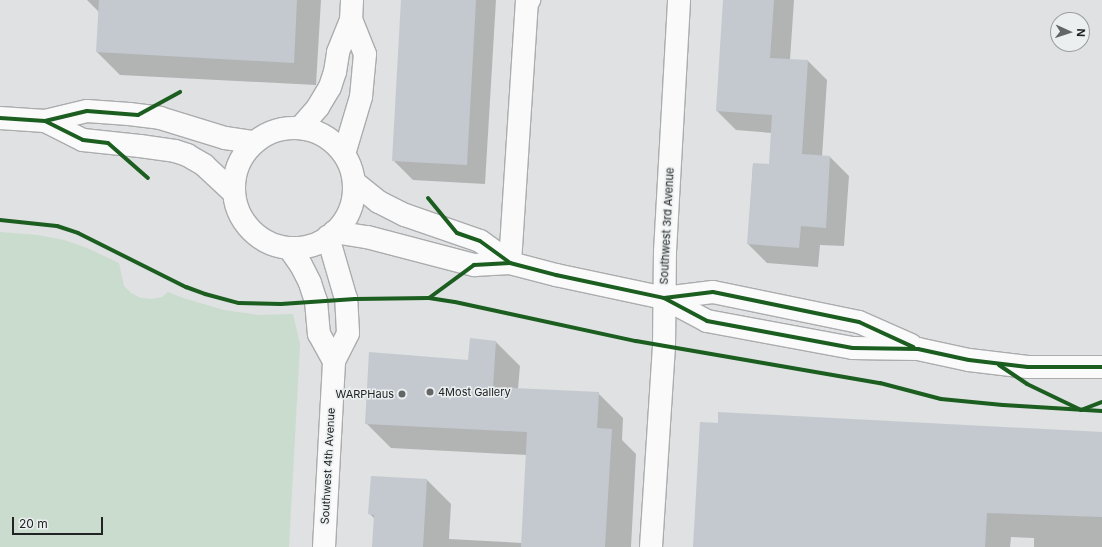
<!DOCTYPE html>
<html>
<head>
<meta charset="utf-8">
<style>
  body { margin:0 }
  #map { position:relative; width:1102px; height:547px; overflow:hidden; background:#dfe1e2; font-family:Inter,sans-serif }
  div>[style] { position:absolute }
  .green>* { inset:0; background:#cadccd }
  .shadow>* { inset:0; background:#0003 }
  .building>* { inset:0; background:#c3c9cf }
  .roads { filter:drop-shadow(1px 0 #abacad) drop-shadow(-1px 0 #abacad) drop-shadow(0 1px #abacad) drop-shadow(0 -1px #abacad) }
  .minor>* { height:22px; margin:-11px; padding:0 11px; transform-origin:11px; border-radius:11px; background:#fafafb }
  .minor>.ring { margin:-11px; padding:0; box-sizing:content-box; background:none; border:22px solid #fafafb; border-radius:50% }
  .cycleway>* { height:4px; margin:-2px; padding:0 2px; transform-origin:2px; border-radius:2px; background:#1b5e20 }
  .dots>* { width:11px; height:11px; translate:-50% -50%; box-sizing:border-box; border:2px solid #ebeff0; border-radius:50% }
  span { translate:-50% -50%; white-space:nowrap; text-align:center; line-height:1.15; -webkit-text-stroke:3px #ebeff0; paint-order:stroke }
  .street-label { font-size:11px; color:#222324 }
  .poi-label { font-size:11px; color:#222324 }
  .left { translate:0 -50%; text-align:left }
  .right { translate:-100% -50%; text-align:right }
  .north { position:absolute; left:1050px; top:12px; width:40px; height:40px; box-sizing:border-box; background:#ebeff0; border:1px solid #9b9d9e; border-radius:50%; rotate:93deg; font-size:11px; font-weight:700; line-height:16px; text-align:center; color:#222324 }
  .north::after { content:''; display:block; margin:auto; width:14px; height:18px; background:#646666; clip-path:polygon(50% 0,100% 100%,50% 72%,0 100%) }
  .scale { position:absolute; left:12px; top:517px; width:91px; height:18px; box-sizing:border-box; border:2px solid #222324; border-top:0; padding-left:5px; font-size:12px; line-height:14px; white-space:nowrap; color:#222324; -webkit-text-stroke:3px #ebeff0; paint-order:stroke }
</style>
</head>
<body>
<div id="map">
  <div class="green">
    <div style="clip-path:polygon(0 232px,38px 235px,64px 240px,87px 248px,119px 263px,124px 286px,131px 293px,141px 298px,152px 299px,162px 297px,168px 292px,183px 298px,224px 310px,259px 315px,293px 314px,300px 344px,289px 547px,0 547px)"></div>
  </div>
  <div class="shadow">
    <div style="clip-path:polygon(87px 0,321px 0,316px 85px,120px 75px,97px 52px,99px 12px)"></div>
    <div style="clip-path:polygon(402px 0,496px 0,485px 184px,413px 180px,394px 161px)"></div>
    <div style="clip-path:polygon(724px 0,794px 0,790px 60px,808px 61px,827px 80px,822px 157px,830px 157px,849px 176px,844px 246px,820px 245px,818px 267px,767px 263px,748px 244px,753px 164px,770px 166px,772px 133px,736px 130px,717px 111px)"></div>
    <div style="clip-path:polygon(496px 342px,520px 366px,518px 389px,598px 393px,623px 418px,622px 440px,636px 454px,631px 547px,373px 547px,375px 519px,370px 514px,427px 480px,451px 504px,449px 539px,523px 543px,527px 455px,391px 448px,366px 423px,469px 361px)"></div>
    <div style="clip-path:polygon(1102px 433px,1102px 547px,1034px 547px,1034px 538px,1011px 537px,1010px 547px,695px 547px)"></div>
  </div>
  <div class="building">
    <div style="clip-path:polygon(99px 0,297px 0,294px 63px,96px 52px)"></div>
    <div style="clip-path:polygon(401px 0,476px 0,467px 165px,392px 161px)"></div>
    <div style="clip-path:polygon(723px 0,774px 0,770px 58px,808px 60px,802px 154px,830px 156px,826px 228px,801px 226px,799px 248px,747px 244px,753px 163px,769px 164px,772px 115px,716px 111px)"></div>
    <div style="clip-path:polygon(470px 338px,496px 341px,493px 387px,599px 392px,597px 428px,612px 429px,605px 547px,521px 547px,527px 432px,365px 424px,369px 352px,468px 360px)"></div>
    <div style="clip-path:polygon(718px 412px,1102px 432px,1102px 517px,987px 513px,985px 547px,693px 547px,700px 422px,718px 423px)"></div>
    <div style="clip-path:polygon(371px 476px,427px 479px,423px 547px,372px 547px,374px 515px,368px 514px)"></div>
  </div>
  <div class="roads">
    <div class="minor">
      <div style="left:0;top:118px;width:45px;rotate:3.8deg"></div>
      <div style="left:45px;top:121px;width:43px;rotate:-13.4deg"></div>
      <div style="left:87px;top:111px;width:42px;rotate:4.1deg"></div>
      <div style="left:129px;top:114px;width:31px;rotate:7deg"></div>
      <div style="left:160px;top:118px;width:68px;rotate:17.1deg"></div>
      <div style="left:225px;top:138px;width:29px;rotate:8deg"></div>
      <div style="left:45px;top:121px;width:42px;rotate:26.6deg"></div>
      <div style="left:83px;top:140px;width:57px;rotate:6deg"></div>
      <div style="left:140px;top:146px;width:35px;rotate:8deg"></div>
      <div style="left:175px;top:151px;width:13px;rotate:18deg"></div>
      <div style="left:187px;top:155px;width:20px;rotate:30deg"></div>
      <div style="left:204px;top:165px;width:41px;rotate:43deg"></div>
      <div style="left:300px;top:128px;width:28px;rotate:-49deg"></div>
      <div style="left:318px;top:107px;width:23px;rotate:-59deg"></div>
      <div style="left:330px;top:87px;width:16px;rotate:-72deg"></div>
      <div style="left:335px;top:72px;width:20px;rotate:-81deg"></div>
      <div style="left:338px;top:52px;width:35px;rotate:-68deg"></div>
      <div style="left:351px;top:20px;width:20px;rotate:-87deg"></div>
      <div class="ring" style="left:234px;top:128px;width:98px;height:98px"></div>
      <div style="left:344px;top:154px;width:59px;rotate:-73.4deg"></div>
      <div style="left:361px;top:97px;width:43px;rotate:-84.7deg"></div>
      <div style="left:365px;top:54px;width:37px;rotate:-112deg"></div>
      <div style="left:354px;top:182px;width:32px;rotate:39deg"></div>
      <div style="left:379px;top:202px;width:29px;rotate:27deg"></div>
      <div style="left:405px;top:215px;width:79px;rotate:19.1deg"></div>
      <div style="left:480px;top:241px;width:37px;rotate:36deg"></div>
      <div style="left:334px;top:232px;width:33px;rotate:9deg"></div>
      <div style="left:367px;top:237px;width:111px;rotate:14.7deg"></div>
      <div style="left:474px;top:265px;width:36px;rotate:-3deg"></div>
      <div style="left:510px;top:263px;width:48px;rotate:14.6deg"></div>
      <div style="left:556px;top:275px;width:110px;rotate:12deg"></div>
      <div style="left:664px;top:298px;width:49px;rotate:28.1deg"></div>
      <div style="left:707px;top:321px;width:148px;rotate:10.5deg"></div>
      <div style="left:853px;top:348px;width:65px;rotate:0.9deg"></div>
      <div style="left:918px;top:349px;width:52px;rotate:12.2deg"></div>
      <div style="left:969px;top:360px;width:59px;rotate:6.8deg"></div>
      <div style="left:1028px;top:367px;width:74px"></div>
      <div style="left:289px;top:248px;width:21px;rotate:55deg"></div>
      <div style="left:301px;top:265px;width:20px;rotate:63deg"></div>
      <div style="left:310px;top:283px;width:19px;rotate:72deg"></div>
      <div style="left:316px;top:301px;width:33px;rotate:85deg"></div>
      <div style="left:319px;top:334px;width:31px;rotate:61deg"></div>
      <div style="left:510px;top:263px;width:261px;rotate:-86.3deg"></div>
      <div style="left:527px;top:3px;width:4px;rotate:-56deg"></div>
      <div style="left:664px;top:298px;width:49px;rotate:-7deg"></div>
      <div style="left:713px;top:292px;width:149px;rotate:11.6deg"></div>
      <div style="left:859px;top:322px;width:57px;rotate:23.9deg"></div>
      <div style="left:324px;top:547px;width:186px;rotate:-86.9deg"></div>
      <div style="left:334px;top:361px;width:31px;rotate:-63deg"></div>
      <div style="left:348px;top:333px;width:34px;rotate:-93deg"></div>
      <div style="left:346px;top:299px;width:65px;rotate:-106.2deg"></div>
      <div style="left:651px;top:547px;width:201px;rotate:-86.3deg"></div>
      <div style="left:664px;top:346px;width:94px;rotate:-89.4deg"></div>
      <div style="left:665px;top:252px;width:252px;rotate:-86.8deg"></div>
    </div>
  </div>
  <div class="cycleway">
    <div style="left:0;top:118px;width:45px;rotate:3.8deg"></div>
    <div style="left:45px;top:121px;width:43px;rotate:-13.4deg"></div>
    <div style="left:87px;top:111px;width:51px;rotate:4.5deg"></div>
    <div style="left:138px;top:115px;width:48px;rotate:-28.7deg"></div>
    <div style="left:45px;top:121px;width:42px;rotate:26.6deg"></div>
    <div style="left:83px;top:140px;width:25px;rotate:7deg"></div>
    <div style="left:108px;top:143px;width:53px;rotate:41.2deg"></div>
    <div style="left:428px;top:198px;width:45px;rotate:50.4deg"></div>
    <div style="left:457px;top:233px;width:24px;rotate:19deg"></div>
    <div style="left:480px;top:241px;width:37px;rotate:36deg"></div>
    <div style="left:0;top:220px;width:57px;rotate:6deg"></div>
    <div style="left:57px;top:226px;width:22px;rotate:18deg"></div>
    <div style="left:78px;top:233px;width:121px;rotate:26.6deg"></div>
    <div style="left:186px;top:287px;width:20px;rotate:20deg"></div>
    <div style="left:205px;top:294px;width:35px;rotate:15deg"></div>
    <div style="left:239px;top:303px;width:42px;rotate:1.4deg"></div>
    <div style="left:281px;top:304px;width:74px;rotate:-3.9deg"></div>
    <div style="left:355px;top:299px;width:74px;rotate:-0.8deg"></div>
    <div style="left:429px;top:298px;width:26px;rotate:9deg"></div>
    <div style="left:455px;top:302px;width:185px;rotate:12.2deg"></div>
    <div style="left:636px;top:341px;width:248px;rotate:9.8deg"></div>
    <div style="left:880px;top:383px;width:63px;rotate:14.7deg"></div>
    <div style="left:941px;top:399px;width:62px;rotate:5.5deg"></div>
    <div style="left:1003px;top:405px;width:99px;rotate:3.5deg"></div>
    <div style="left:429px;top:298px;width:56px;rotate:-36.3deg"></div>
    <div style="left:474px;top:265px;width:36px;rotate:-3deg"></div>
    <div style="left:510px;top:263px;width:48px;rotate:14.6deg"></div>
    <div style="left:556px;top:275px;width:110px;rotate:12deg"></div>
    <div style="left:664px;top:298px;width:49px;rotate:28.1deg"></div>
    <div style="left:707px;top:321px;width:148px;rotate:10.5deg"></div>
    <div style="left:853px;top:348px;width:65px;rotate:0.9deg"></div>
    <div style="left:918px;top:349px;width:52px;rotate:12.2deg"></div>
    <div style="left:969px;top:360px;width:59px;rotate:6.8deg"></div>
    <div style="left:1028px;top:367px;width:74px"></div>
    <div style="left:664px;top:298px;width:49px;rotate:-7deg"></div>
    <div style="left:713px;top:292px;width:149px;rotate:11.6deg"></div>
    <div style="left:859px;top:322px;width:60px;rotate:24.8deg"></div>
    <div style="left:999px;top:365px;width:34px;rotate:34deg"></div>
    <div style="left:1027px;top:384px;width:60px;rotate:25.7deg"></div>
    <div style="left:1081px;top:410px;width:22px;rotate:-21deg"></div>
  </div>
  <div class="dots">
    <div style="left:430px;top:392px;background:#646666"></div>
    <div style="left:402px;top:394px;background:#646666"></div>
  </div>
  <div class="street-label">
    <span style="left:667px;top:226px;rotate:-87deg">Southwest 3rd Avenue</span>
    <span style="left:328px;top:466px;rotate:-87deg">Southwest 4th Avenue</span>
  </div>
  <div class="poi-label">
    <span class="left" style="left:438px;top:392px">4Most Gallery</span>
    <span class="right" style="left:394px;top:394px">WARPHaus</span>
  </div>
  <div class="north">N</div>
  <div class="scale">20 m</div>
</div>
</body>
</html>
